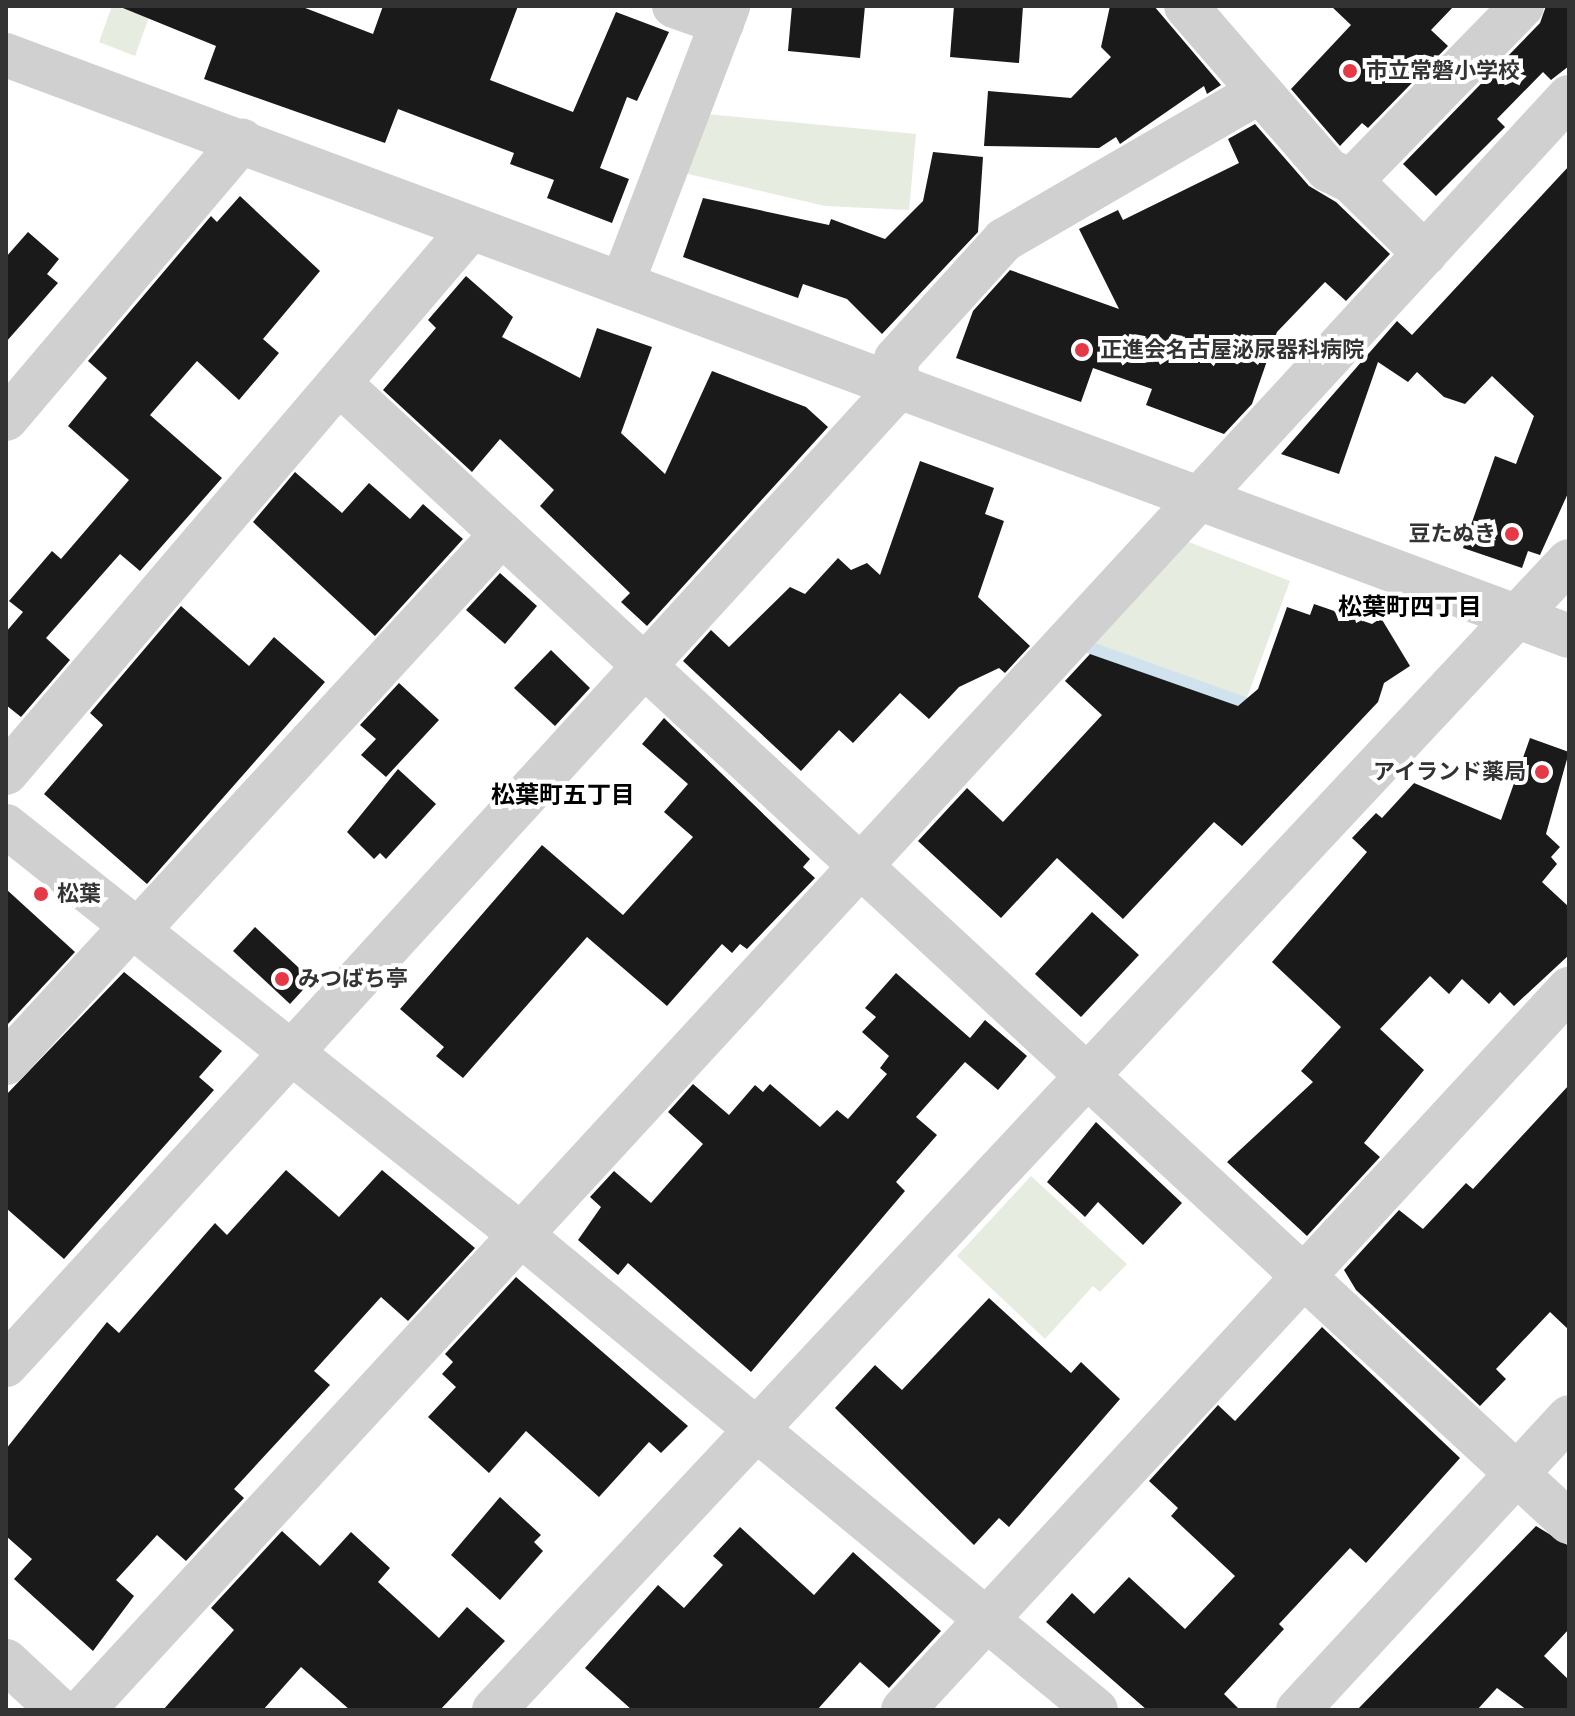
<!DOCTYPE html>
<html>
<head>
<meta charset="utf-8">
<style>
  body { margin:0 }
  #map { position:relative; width:1575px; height:1716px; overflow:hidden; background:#fff; font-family:Manrope,"Noto Sans JP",sans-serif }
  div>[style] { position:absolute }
  .green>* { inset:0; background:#e6ecdf }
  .stream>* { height:12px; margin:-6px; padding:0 6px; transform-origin:6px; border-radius:6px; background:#cfe2ee }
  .building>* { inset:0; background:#1a1a1a }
  .minor>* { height:44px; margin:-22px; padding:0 22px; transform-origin:22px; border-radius:22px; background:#d0d0d0 }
  .dots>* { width:22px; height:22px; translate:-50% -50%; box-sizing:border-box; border:4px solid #fff; border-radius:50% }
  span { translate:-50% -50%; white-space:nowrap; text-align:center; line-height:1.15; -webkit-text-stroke:8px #fff; paint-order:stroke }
  .poi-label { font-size:22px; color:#333; font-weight:700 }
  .left { translate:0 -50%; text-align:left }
  .right { translate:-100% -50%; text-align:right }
  .neighbourhood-label { font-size:24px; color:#000; font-weight:700 }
  .frame { position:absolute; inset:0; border:8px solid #333; pointer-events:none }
</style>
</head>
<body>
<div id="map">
  <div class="green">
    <div style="clip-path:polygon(112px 6px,153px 6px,135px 56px,99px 42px)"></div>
    <div style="clip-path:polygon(706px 114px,916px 134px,909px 210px,825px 206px,684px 173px)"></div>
    <div style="clip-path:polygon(1186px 541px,1290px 581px,1245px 703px,1088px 647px)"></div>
    <div style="clip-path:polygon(1031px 1176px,1127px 1264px,1100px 1292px,1093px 1286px,1045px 1339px,957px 1256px)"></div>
  </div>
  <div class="stream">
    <div style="left:1088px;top:647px;width:178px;rotate:19.7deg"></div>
  </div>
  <div class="building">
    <div style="clip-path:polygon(118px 6px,300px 6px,373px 34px,383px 6px,518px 6px,490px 80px,573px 112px,616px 12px,669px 32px,637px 101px,627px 97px,600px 168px,629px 179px,612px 223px,547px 198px,554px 180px,510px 164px,514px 153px,398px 109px,385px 143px,204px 79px,216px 46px)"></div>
    <div style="clip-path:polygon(792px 6px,865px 6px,860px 58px,788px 51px)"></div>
    <div style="clip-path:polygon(954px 6px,1023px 6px,1019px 63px,950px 57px)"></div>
    <div style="clip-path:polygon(1110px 6px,1154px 6px,1221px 85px,1207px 94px,1204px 86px,1120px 144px,1116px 137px,1099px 148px,984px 146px,988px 91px,1071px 98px,1111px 57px,1101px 47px)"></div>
    <div style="clip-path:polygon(1331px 6px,1454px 6px,1431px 30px,1448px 46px,1368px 128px,1362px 123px,1340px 146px,1291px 89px,1351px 25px)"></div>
    <div style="clip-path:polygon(1546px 6px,1569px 6px,1569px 66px,1551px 80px,1543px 72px,1497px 119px,1505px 127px,1436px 196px,1403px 164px,1540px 23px)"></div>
    <div style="clip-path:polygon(1255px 124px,1309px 186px,1336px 202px,1390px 254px,1346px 301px,1325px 282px,1277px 332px,1252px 404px,1224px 434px,1146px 405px,1152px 389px,1093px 368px,1081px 402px,956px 358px,973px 311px,1010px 270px,1119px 309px,1079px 229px,1118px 210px,1123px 220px,1239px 163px,1228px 139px)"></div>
    <div style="clip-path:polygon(933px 152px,983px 157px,978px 232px,882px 334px,847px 299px,803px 284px,798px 298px,683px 257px,703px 198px,829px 225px,831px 219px,885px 239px,923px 201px)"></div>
    <div style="clip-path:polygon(1569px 166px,1569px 491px,1540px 555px,1528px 551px,1522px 568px,1463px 548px,1495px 456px,1516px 464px,1534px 416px,1492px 376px,1465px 404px,1444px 397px,1417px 372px,1408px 382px,1378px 362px,1339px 474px,1281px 454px,1397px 321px,1412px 335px)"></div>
    <div style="clip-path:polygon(240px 196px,320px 271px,263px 339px,279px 353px,239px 400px,197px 361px,150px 415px,222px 478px,140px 571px,120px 554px,46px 638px,70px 660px,21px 717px,6px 705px,6px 632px,23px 612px,9px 601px,52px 551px,61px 559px,129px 480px,68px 426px,107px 378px,88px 361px,211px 216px,217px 222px)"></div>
    <div style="clip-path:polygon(28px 232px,59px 259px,47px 274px,58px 283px,6px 342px,6px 257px)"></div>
    <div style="clip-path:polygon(466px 276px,513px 317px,502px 337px,580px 378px,597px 328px,652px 347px,621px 433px,665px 474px,712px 371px,806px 407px,828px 427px,647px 626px,621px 602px,630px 593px,540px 506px,554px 490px,500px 439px,472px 472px,383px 390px,436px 328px,428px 320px)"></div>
    <div style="clip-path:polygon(920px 461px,994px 488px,985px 514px,1004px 521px,978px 597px,1030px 646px,1005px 673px,999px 668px,959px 687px,929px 719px,900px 693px,853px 743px,839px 730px,801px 771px,683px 661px,711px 630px,729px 647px,790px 587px,805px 594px,838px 558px,851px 570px,867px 563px,880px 575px)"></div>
    <div style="clip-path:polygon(295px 472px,342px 513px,369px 483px,410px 519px,423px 504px,463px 539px,375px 636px,253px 522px)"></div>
    <div style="clip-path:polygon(500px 573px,537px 606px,505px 644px,466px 610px)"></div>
    <div style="clip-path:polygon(1314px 604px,1372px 624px,1381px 618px,1410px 666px,1384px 683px,1378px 702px,1242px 846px,1214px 822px,1123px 919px,1057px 858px,1001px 918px,918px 841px,967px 788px,1003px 822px,1102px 715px,1065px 681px,1090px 654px,1238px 706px,1258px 689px,1287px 607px,1310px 615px)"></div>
    <div style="clip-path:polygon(181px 606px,249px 666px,274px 637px,325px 682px,147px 884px,44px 794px,103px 725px,90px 713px)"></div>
    <div style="clip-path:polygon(551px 650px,590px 688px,555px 726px,514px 688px)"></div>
    <div style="clip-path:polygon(399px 683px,439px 720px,386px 777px,361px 755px,376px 739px,360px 725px)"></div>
    <div style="clip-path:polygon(664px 718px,810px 859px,803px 867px,815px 878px,747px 949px,740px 944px,732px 953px,722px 944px,667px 1006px,587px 937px,463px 1078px,436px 1056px,444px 1047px,400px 1009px,542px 845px,623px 915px,693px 837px,664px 812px,688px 784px,642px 744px)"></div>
    <div style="clip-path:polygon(1530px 738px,1569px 752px,1546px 834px,1560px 847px,1551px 857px,1557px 864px,1542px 882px,1569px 907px,1569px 955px,1514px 1006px,1500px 992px,1489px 1004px,1462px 979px,1449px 994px,1430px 976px,1380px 1029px,1424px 1070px,1364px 1143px,1380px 1157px,1307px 1236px,1227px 1162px,1313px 1082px,1301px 1071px,1341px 1027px,1272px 962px,1367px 852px,1352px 838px,1376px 813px,1382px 818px,1414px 783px,1501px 820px)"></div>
    <div style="clip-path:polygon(398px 769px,436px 804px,386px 859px,380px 853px,374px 859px,347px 832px)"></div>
    <div style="clip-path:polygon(6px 889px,75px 952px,7px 1025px,6px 1024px)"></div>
    <div style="clip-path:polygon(1092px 912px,1139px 955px,1081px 1017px,1035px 974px)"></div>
    <div style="clip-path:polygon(255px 927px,312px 980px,290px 1004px,233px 951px)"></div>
    <div style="clip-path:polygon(124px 972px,222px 1051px,199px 1077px,214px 1090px,64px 1259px,6px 1208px,6px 1095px)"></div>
    <div style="clip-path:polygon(896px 973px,970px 1038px,985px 1020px,1027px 1056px,998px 1090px,965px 1062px,916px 1117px,937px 1135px,896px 1182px,905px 1191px,751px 1372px,628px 1263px,618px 1275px,578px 1240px,601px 1207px,590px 1197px,614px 1171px,651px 1203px,703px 1144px,668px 1112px,693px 1084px,729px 1115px,755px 1085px,763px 1092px,770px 1084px,820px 1127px,837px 1110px,848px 1119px,887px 1074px,880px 1068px,889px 1056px,862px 1032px,876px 1017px,865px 1008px)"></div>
    <div style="clip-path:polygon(1569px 1085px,1569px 1330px,1550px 1312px,1496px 1369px,1506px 1379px,1480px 1406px,1356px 1290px,1344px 1270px,1399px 1210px,1423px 1229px,1466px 1183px,1473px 1189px)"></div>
    <div style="clip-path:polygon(1096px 1122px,1182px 1203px,1143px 1245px,1098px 1202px,1085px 1217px,1047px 1182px)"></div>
    <div style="clip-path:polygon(286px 1170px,339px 1217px,382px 1170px,475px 1248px,408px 1321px,381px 1297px,314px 1371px,330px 1385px,234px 1489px,244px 1498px,186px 1561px,157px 1535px,116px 1580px,134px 1596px,93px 1651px,14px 1579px,32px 1559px,6px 1536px,6px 1449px,107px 1322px,119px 1333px,215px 1223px,227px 1235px)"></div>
    <div style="clip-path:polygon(516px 1277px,688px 1426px,661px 1453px,649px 1442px,599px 1497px,526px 1431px,489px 1473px,428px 1417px,456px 1387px,442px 1374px,453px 1362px,445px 1354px)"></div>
    <div style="clip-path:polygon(989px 1298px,1071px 1373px,1081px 1362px,1120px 1399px,1009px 1527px,999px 1518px,974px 1545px,835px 1408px,875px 1365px,902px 1390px)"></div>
    <div style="clip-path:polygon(1322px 1327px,1460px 1458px,1366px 1563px,1350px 1548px,1279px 1624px,1284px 1629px,1224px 1694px,1240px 1710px,1147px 1710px,1046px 1622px,1072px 1593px,1094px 1614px,1129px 1577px,1185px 1629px,1235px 1576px,1171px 1516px,1178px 1508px,1149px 1481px,1218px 1405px,1235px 1421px)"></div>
    <div style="clip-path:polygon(500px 1497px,541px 1535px,534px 1542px,543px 1551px,500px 1600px,451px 1555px)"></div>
    <div style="clip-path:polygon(1536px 1526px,1569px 1546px,1569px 1629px,1544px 1656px,1569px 1680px,1569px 1710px,1527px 1710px,1497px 1688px,1477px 1710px,1357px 1710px)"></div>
    <div style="clip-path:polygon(740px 1527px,814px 1595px,853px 1552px,941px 1631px,889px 1688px,860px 1662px,817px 1710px,632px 1710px,585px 1668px,658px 1585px,684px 1608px,723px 1565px,713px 1556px)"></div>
    <div style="clip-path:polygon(282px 1531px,320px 1566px,351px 1532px,390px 1568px,378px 1582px,439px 1638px,467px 1607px,505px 1641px,440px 1710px,350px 1710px,301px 1667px,263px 1710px,163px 1710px,234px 1630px,211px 1608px)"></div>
  </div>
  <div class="minor">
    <div style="left:674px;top:6px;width:51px;rotate:19.5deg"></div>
    <div style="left:1186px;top:6px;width:217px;rotate:49.1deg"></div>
    <div style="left:1328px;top:170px;width:25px;rotate:26deg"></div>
    <div style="left:1351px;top:181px;width:104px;rotate:44.6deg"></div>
    <div style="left:6px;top:55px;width:1667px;rotate:20.39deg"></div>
    <div style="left:1351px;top:181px;width:245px;rotate:-45.7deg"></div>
    <div style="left:622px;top:284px;width:298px;rotate:-69.1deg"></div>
    <div style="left:340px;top:384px;width:1675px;rotate:42.8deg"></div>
    <div style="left:6px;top:419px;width:365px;rotate:-49.7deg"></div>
    <div style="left:6px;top:773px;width:716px;rotate:-49.53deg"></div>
    <div style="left:6px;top:826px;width:656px;rotate:38.44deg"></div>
    <div style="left:520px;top:1234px;width:747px;rotate:39.57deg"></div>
    <div style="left:138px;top:930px;width:538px;rotate:-47.41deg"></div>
    <div style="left:6px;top:1063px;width:188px;rotate:-47.4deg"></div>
    <div style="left:6px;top:1365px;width:1323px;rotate:-47.6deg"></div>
    <div style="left:898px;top:388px;width:29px;rotate:-94deg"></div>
    <div style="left:896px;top:359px;width:161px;rotate:-47.8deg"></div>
    <div style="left:1004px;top:240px;width:291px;rotate:-30.1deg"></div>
    <div style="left:6px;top:1661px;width:72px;rotate:42.8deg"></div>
    <div style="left:83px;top:1710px;width:2193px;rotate:-47.35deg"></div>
    <div style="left:494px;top:1710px;width:1573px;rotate:-46.91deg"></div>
    <div style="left:903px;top:1710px;width:982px;rotate:-47.27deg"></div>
    <div style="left:1298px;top:1710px;width:399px;rotate:-47.2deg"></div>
  </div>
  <div class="dots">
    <div style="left:1350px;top:71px;background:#e63946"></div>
    <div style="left:1082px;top:350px;background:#e63946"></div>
    <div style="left:1512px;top:534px;background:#e63946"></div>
    <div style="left:1542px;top:772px;background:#e63946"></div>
    <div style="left:41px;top:894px;background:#e63946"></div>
    <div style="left:282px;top:979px;background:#e63946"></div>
  </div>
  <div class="poi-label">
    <span class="left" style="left:1366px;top:71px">市立常磐小学校</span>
    <span class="left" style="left:1100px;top:350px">正進会名古屋泌尿器科病院</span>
    <span class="right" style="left:1496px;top:534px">豆たぬき</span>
    <span class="right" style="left:1526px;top:772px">アイランド薬局</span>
    <span class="left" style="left:57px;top:894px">松葉</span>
    <span class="left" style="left:298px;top:979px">みつばち亭</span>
  </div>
  <div class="neighbourhood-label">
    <span style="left:1410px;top:606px">松葉町四丁目</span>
    <span style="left:563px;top:794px">松葉町五丁目</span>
  </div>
  <div class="frame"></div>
</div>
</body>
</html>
